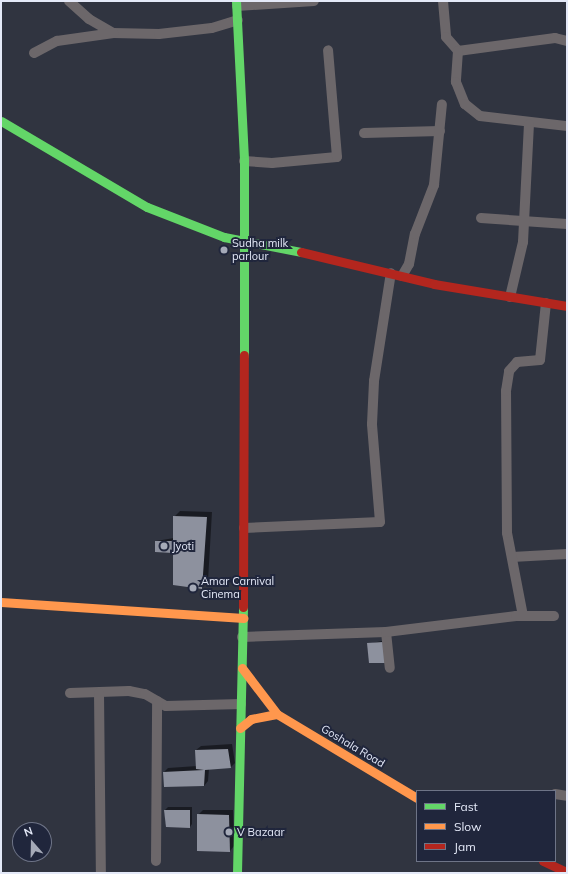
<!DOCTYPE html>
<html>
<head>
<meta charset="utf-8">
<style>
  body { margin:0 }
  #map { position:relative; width:568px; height:874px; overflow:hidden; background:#303440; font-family:Mulish,sans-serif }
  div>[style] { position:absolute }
  .shadow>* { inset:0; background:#0007 }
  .building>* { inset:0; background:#8d919e }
  .street>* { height:10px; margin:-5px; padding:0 5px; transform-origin:5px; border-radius:5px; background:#6c676a }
  .fast>* { height:9px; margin:-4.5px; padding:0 4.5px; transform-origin:4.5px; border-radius:4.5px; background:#63d668 }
  .slow>* { height:9px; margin:-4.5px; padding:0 4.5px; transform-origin:4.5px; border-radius:4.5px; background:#ff974d }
  .jam>* { height:9px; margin:-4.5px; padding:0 4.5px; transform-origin:4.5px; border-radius:4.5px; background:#b3261e }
  .dots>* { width:11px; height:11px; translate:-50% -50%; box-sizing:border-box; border:2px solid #20263c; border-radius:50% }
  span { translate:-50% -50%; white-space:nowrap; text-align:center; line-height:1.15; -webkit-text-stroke:4px #20263c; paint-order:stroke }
  .poi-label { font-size:11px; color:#e4e9f8 }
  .left { translate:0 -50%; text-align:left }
  .street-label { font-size:11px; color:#e4e9f8 }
  .frame { position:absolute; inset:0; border:2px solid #e4e9f8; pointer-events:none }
  .legend { position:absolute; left:416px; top:790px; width:140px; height:72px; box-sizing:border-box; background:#20263c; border:1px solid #6e7487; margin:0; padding:5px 7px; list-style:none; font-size:12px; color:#e4e9f8 }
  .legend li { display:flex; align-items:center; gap:8px; height:20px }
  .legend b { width:20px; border:1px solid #6e7487 }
  .north { position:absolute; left:12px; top:822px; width:40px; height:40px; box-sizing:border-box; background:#20263c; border:1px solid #6e7487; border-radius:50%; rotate:340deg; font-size:11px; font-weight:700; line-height:16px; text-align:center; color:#e4e9f8 }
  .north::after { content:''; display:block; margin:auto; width:14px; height:18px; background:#a5aab8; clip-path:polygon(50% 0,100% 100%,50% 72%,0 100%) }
</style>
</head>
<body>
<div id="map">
  <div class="shadow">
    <div style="clip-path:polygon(180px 511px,212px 512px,208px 581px,202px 588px,174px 550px,156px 541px,174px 538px,174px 517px)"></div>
    <div style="clip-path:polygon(386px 640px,388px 659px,368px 644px)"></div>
    <div style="clip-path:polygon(232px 744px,235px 763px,231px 767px,209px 769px,208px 781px,204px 786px,164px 772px,168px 768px,197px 766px,196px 750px,201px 746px)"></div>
    <div style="clip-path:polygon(168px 807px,192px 807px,192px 824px,190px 827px,165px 810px)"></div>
    <div style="clip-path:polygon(203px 810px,233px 810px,234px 846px,230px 851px,198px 815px)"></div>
  </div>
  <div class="building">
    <div style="clip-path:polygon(173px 516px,207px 517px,202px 589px,173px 585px,173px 553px,155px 552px,155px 541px,173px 541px)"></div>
    <div style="clip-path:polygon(383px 642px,385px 663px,369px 663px,367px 643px)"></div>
    <div style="clip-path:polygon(228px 749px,231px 768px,205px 770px,204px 786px,164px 787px,163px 772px,204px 770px,196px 769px,195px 750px)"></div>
    <div style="clip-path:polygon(164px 810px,190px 810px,190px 828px,166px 827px)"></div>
    <div style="clip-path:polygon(197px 814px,229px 815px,230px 852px,197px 851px)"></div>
  </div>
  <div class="street">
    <div style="left:69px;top:1px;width:27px;rotate:42deg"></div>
    <div style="left:89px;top:19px;width:28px;rotate:30deg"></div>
    <div style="left:113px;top:33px;width:46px;rotate:1.2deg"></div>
    <div style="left:159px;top:34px;width:53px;rotate:-6.5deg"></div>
    <div style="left:212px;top:28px;width:27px;rotate:-17deg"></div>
    <div style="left:443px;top:1px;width:36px;rotate:85deg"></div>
    <div style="left:446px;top:37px;width:18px;rotate:49deg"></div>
    <div style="left:458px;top:51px;width:98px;rotate:-7.6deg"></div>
    <div style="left:555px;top:38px;width:12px;rotate:14deg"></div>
    <div style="left:237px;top:6px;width:77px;rotate:-3.7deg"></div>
    <div style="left:458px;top:51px;width:31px;rotate:94deg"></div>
    <div style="left:456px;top:82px;width:24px;rotate:68deg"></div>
    <div style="left:465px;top:104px;width:19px;rotate:39deg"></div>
    <div style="left:480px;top:116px;width:88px;rotate:6.6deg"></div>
    <div style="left:34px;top:53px;width:26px;rotate:-28deg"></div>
    <div style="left:57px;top:41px;width:57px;rotate:-8.1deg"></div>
    <div style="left:364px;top:133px;width:76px;rotate:-1.5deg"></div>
    <div style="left:244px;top:161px;width:28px;rotate:4deg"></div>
    <div style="left:272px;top:163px;width:65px;rotate:-5.3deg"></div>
    <div style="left:337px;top:157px;width:107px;rotate:-94.8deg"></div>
    <div style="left:481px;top:218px;width:86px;rotate:4deg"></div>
    <div style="left:402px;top:276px;width:14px;rotate:-60deg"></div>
    <div style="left:409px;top:264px;width:31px;rotate:-79deg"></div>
    <div style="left:415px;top:234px;width:53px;rotate:-68.8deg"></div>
    <div style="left:434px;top:185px;width:81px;rotate:-84.4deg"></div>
    <div style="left:510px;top:297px;width:57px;rotate:-76.7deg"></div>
    <div style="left:523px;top:242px;width:118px;rotate:-87.1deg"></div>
    <div style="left:244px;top:528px;width:136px;rotate:-2.5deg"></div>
    <div style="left:380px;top:522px;width:98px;rotate:-94.7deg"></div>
    <div style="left:372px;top:424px;width:43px;rotate:-87.3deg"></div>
    <div style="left:374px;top:381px;width:109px;rotate:-81.1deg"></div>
    <div style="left:512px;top:557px;width:55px;rotate:-3.1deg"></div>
    <div style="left:523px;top:616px;width:85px;rotate:-100.9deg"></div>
    <div style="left:507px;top:533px;width:142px;rotate:-90.4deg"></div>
    <div style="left:506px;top:391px;width:20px;rotate:-81deg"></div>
    <div style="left:509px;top:371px;width:12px;rotate:-48deg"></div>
    <div style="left:517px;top:362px;width:23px;rotate:-5deg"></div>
    <div style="left:540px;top:360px;width:57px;rotate:-84deg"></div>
    <div style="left:386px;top:632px;width:36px;rotate:84deg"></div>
    <div style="left:242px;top:637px;width:144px;rotate:-2deg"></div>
    <div style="left:386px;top:632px;width:131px;rotate:-7deg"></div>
    <div style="left:516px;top:616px;width:38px"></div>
    <div style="left:70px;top:693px;width:59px;rotate:-1.9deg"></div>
    <div style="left:129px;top:691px;width:16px;rotate:11deg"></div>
    <div style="left:145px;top:694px;width:24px;rotate:30deg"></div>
    <div style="left:166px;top:706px;width:75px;rotate:-1.5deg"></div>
    <div style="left:99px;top:693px;width:180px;rotate:89.4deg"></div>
    <div style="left:555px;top:794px;width:12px;rotate:9deg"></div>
    <div style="left:156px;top:861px;width:160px;rotate:-89.6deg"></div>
  </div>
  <div class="fast">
    <div style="left:236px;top:1px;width:160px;rotate:87.1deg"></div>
    <div style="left:244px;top:161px;width:194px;rotate:90deg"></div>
    <div style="left:1px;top:121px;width:169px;rotate:30.5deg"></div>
    <div style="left:147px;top:207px;width:83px;rotate:21.3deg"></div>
    <div style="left:224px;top:237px;width:78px;rotate:11deg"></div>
    <div style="left:237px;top:873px;width:266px;rotate:-88.7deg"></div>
  </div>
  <div class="slow">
    <div style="left:1px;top:602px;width:243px;rotate:3.8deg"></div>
    <div style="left:242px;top:668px;width:58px;rotate:52.7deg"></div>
    <div style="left:277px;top:714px;width:163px;rotate:31deg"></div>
    <div style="left:240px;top:728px;width:14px;rotate:-39deg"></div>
    <div style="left:251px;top:719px;width:26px;rotate:-11deg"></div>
  </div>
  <div class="jam">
    <div style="left:301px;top:252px;width:137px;rotate:13.5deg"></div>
    <div style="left:434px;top:284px;width:135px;rotate:9.4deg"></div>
    <div style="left:243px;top:607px;width:252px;rotate:-89.8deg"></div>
    <div style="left:543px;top:861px;width:26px;rotate:25deg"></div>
  </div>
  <div class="dots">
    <div style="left:224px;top:250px;background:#a5aab8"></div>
    <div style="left:164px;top:546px;background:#a5aab8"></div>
    <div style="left:193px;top:588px;background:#a5aab8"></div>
    <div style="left:229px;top:832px;background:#a5aab8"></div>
  </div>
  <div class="poi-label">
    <span class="left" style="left:232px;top:250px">Sudha milk<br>parlour</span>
    <span class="left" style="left:172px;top:546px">Jyoti</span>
    <span class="left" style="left:201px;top:588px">Amar Carnival<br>Cinema</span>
    <span class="left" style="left:237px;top:832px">V Bazaar</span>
  </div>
  <div class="street-label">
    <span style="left:353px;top:746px;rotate:31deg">Goshala Road</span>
  </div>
  <div class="frame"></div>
  <ul class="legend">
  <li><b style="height:5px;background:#63d668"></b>Fast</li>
  <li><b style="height:5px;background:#ff974d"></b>Slow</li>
  <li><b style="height:5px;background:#b3261e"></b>Jam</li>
  </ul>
  <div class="north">N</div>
</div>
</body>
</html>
